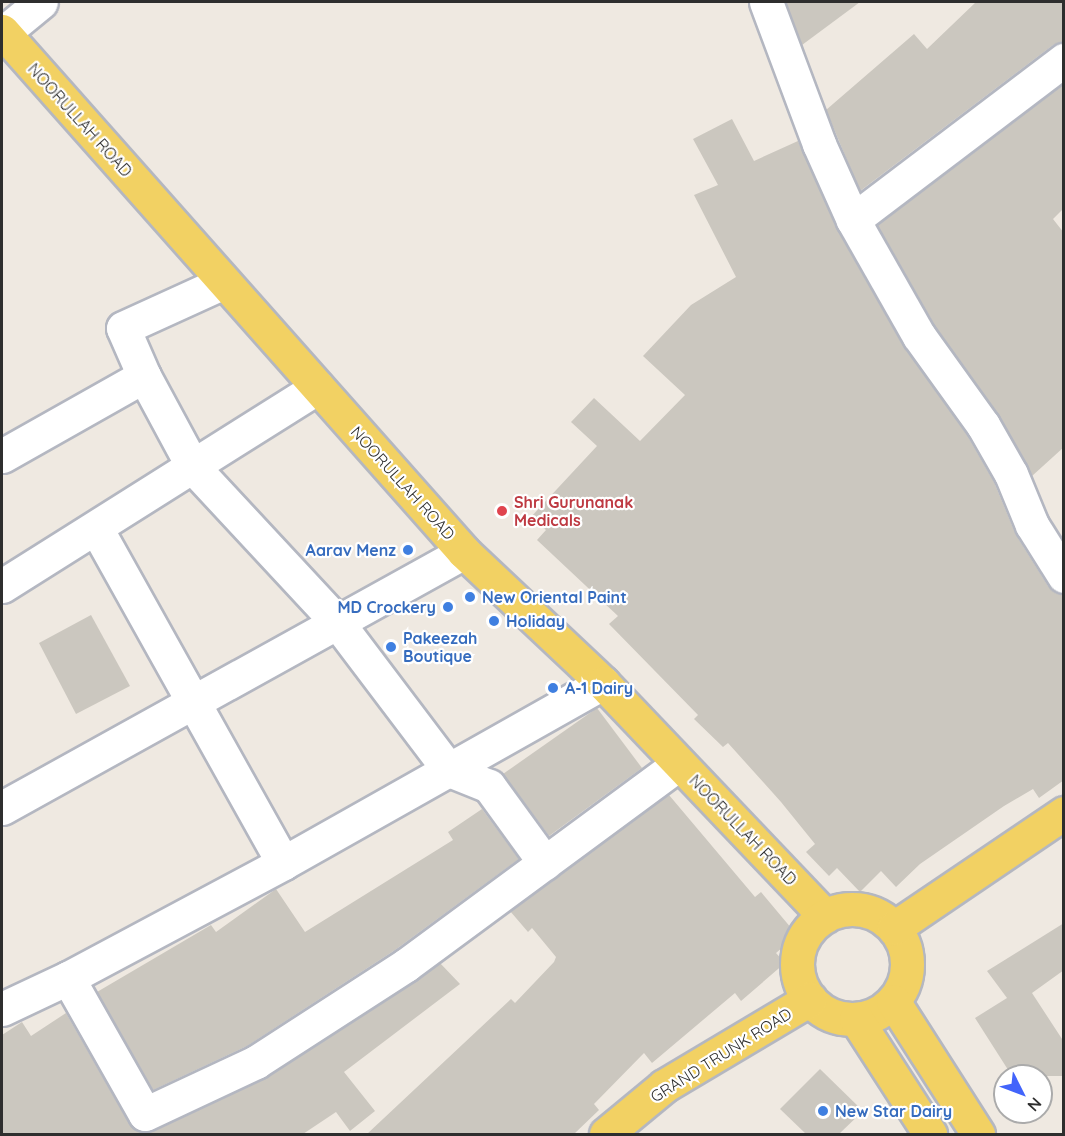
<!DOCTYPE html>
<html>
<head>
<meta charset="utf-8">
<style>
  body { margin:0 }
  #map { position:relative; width:1065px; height:1136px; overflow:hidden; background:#efe9e1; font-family:Quicksand,sans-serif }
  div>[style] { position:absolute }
  .building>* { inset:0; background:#cbc7bf }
  .roads { filter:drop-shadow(2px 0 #b4b7c1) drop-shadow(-2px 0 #b4b7c1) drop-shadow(0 2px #b4b7c1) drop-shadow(0 -2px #b4b7c1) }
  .minor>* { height:33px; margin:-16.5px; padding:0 16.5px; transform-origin:16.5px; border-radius:16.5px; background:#fff }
  .major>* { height:33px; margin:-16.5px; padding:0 16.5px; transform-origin:16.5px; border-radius:16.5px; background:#f2d163 }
  .major>.ring { margin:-16.5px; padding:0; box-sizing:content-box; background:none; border:33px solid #f2d163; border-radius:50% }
  .dots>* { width:16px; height:16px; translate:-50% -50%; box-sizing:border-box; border:3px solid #fff; border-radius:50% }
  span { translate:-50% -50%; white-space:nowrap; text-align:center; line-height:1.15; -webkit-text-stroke:4.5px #fff; paint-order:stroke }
  .street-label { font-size:16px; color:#2e2e2e }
  .health-label { font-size:16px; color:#be3a42; font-weight:700 }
  .left { translate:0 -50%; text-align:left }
  .shop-label { font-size:16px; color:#366cbe; font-weight:700 }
  .right { translate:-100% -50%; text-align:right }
  .frame { position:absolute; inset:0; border:3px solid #2e2e2e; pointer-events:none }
  .north { position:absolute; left:993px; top:1064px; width:60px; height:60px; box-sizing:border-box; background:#fff; border:2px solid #ababab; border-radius:50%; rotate:132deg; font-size:16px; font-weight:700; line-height:24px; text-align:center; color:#2e2e2e }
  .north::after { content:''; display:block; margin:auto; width:21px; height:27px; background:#4264fb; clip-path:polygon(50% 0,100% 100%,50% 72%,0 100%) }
</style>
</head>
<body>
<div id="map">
  <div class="building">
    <div style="clip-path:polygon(786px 2px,860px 2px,802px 45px)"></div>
    <div style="clip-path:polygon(976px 2px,1064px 2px,1064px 42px,1053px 45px,860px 191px,826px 110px,914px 34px,927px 49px)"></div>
    <div style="clip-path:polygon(1064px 84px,1064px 208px,1053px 219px,1064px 233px,1064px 447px,1032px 476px,998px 414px,935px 326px,877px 225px)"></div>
    <div style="clip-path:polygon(732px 119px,754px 161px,798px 141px,837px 229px,903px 345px,967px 435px,994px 482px,1016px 535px,1048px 586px,1064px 596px,1064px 780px,1039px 798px,1033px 789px,1004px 806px,920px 864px,896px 887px,881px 871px,860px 892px,837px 868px,829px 876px,806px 852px,815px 844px,781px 802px,728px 743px,723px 747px,694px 719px,698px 715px,609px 624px,618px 616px,537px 540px,546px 530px,531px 517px,597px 446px,571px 422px,594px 398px,640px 441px,685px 395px,643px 356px,691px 305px,736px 277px,694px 195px,718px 185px,693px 139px)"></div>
    <div style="clip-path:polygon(91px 615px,130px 686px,76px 714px,39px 643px)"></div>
    <div style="clip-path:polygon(597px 708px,642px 768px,549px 836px,503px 774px)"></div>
    <div style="clip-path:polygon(669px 795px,755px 897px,761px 892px,797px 935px,776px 953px,785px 963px,741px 1001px,735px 993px,652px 1063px,644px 1053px,594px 1104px,599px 1110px,574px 1134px,367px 1134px,511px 999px,515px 1003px,554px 962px,556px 957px,532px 928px,528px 932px,510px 911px)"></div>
    <div style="clip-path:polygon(482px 809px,519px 859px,395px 950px,247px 1046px,153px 1090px,97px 992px,211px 925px,216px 932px,276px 889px,305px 932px,453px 840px,448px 832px)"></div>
    <div style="clip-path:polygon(1064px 923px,1064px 970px,1032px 993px,1064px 1042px,1064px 1076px,1012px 1076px,975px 1018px,1007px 998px,987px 971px)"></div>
    <div style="clip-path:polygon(440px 963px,460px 984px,344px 1072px,375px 1111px,350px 1131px,336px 1112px,303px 1134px,2px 1134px,2px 1035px,22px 1022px,31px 1036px,66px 1013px,129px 1123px,144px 1133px,266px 1078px)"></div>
    <div style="clip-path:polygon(820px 1069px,863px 1111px,839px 1134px,806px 1134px,780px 1109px)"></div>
  </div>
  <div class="roads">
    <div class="minor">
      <div style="left:766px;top:2px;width:152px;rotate:69.5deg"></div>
      <div style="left:819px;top:144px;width:83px;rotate:65.9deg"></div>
      <div style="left:853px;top:220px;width:133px;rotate:60.4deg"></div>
      <div style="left:919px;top:336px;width:110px;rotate:54.3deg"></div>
      <div style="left:983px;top:425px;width:56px;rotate:60.3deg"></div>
      <div style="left:1011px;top:474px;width:55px;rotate:67.6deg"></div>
      <div style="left:1032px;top:525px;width:60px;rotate:57.9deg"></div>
      <div style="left:2px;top:34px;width:50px;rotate:-39.4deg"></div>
      <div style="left:853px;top:220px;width:265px;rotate:-37.2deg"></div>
      <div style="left:144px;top:376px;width:103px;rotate:61.7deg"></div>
      <div style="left:193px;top:467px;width:212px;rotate:47.1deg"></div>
      <div style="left:337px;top:622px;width:186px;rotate:52.9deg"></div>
      <div style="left:449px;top:770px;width:43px;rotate:21.8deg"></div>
      <div style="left:489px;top:786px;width:95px;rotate:54deg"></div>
      <div style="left:2px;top:456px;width:163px;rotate:-29.4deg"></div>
      <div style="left:144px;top:376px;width:52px;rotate:-113.6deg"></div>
      <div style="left:123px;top:328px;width:111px;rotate:-24.5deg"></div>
      <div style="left:96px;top:528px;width:384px;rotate:60.8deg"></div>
      <div style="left:2px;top:586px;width:373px;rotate:-32.2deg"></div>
      <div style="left:2px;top:808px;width:528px;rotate:-28.99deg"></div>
      <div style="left:68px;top:978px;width:156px;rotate:60.5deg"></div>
      <div style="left:145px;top:1114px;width:123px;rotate:-25.1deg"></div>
      <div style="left:256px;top:1062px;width:179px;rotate:-32.9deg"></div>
      <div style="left:406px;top:965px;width:339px;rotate:-36.4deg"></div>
      <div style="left:2px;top:1009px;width:73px;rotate:-25.2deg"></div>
      <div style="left:68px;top:978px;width:244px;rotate:-28.1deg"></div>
      <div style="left:283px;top:863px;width:367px;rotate:-29.4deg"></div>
    </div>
    <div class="major">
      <div style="left:2px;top:31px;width:696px;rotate:48.43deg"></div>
      <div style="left:464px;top:552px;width:191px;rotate:43.3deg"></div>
      <div style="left:603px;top:683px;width:322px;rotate:46.4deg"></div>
      <div class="ring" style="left:797px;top:909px;width:77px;height:77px"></div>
      <div style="left:894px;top:928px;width:205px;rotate:-34.1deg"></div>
      <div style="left:893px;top:1001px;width:158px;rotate:57.4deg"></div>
      <div style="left:856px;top:1019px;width:137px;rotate:57.2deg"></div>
      <div style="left:606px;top:1134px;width:75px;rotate:-39.6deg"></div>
      <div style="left:664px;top:1086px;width:170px;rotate:-30.8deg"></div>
    </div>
  </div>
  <div class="dots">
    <div style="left:502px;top:511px;background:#e0444e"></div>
    <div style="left:408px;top:550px;background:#3f7fe0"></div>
    <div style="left:470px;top:597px;background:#3f7fe0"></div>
    <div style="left:448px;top:607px;background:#3f7fe0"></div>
    <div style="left:494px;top:621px;background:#3f7fe0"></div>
    <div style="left:391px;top:647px;background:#3f7fe0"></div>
    <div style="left:553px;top:688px;background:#3f7fe0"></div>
    <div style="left:823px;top:1111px;background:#3f7fe0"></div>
  </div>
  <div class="street-label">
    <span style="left:80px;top:120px;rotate:48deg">NOORULLAH ROAD</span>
    <span style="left:403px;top:483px;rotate:48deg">NOORULLAH ROAD</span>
    <span style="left:743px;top:830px;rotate:46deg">NOORULLAH ROAD</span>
    <span style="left:721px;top:1055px;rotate:-32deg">GRAND TRUNK ROAD</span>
  </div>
  <div class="health-label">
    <span class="left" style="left:514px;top:511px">Shri Gurunanak<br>Medicals</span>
  </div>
  <div class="shop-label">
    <span class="right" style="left:396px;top:550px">Aarav Menz</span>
    <span class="left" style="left:482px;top:597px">New Oriental Paint</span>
    <span class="right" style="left:436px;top:607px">MD Crockery</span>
    <span class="left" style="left:506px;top:621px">Holiday</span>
    <span class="left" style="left:403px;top:647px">Pakeezah<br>Boutique</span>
    <span class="left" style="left:565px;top:688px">A-1 Dairy</span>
    <span class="left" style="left:835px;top:1111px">New Star Dairy</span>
  </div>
  <div class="frame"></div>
  <div class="north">N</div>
</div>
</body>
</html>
